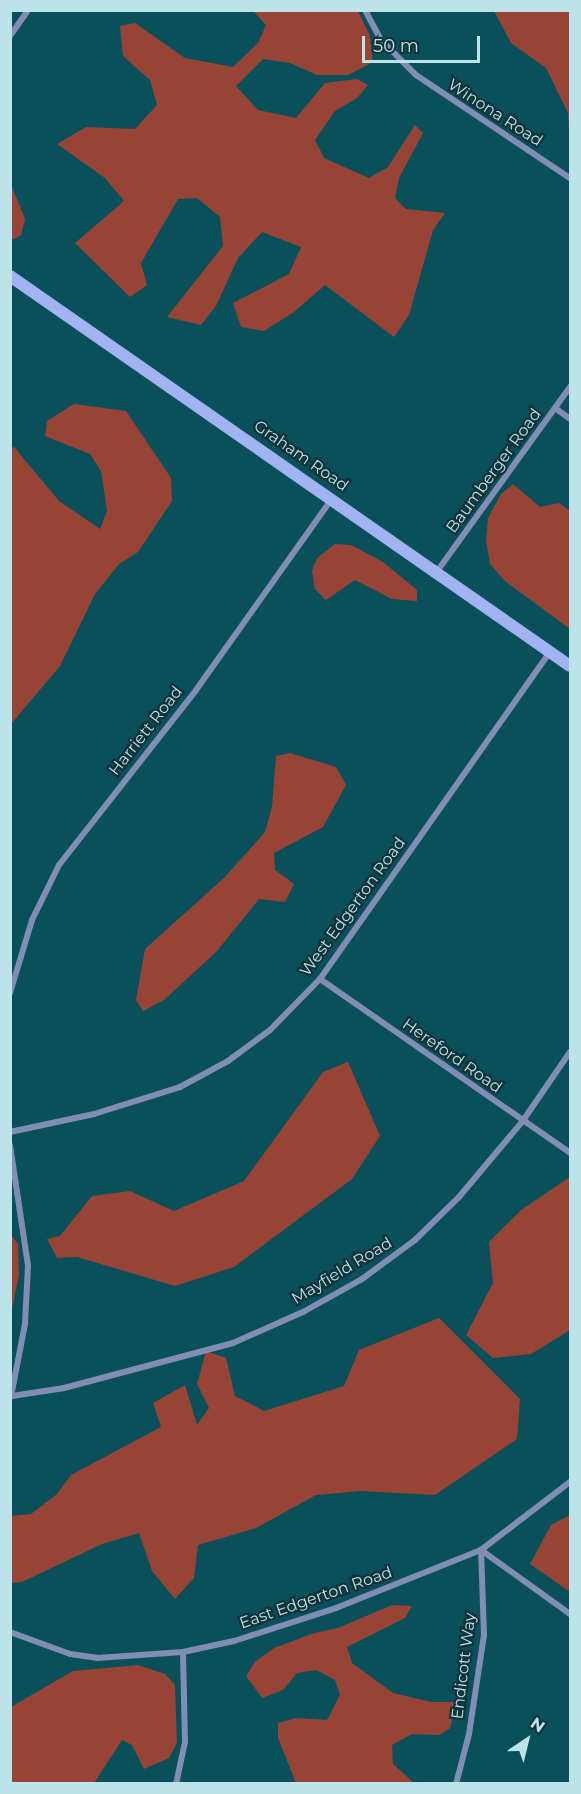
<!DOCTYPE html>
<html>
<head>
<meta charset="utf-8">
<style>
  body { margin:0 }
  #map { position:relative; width:581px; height:1794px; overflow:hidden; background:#0a505b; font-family:Montserrat,sans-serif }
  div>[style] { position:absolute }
  .green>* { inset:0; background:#974436 }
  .minor>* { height:6px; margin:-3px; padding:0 3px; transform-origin:3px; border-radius:3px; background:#818db4 }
  .secondary>* { height:12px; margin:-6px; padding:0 6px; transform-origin:6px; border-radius:6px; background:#a1b3f1 }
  span { translate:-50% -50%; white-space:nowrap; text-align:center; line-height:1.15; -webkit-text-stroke:4.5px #103239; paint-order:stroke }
  .street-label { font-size:16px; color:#bce2ea }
  .frame { position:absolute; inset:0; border:12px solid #bce2ea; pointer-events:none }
  .north { position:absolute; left:497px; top:1710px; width:60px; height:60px; -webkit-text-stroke:4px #103239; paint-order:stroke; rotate:35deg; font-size:16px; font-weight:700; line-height:24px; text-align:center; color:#bce2ea }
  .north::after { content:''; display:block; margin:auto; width:21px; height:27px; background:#bce2ea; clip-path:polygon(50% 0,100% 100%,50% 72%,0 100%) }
  .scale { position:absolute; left:362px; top:36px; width:118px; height:27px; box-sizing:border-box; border:3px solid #bce2ea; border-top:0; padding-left:8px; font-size:18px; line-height:21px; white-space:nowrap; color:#bce2ea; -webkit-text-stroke:4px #103239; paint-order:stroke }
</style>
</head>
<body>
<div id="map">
  <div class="green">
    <div style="clip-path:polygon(253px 11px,358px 11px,370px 36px,373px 62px,348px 75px,317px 75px,290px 63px,263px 59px,236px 86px,258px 110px,296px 118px,325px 83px,357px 79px,368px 85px,357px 98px,335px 111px,315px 140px,324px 158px,369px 178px,388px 167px,415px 125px,423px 133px,399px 178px,395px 198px,406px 209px,445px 213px,433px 230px,409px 315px,394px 337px,325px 285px,294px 312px,264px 331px,241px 327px,233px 303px,289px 274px,301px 247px,262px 232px,238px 258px,216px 306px,201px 325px,167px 317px,223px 246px,220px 217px,197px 198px,178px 199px,141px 263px,147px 285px,130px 297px,75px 243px,124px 201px,105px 178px,57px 144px,86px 127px,135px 129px,157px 105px,150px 80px,123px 56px,120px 26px,135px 23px,185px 58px,233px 67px,258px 43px,266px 25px)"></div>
    <div style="clip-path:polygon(494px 11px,570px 11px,570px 149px,568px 113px,546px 68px,511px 43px)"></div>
    <div style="clip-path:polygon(10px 182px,25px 219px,21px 235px,14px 239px,11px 239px)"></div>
    <div style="clip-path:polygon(74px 404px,126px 411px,171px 478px,172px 501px,138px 552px,119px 564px,95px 594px,60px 666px,11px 724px,11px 448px,14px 447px,59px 501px,100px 529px,107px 511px,101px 471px,90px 454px,45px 436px,47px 421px)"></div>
    <div style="clip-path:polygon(513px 484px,540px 507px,559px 503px,570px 511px,570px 629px,505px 581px,490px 564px,486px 541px,488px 518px,501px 494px)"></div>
    <div style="clip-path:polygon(335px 544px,351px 545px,383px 562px,417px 590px,417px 601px,392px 599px,355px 580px,326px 600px,315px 589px,312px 571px,317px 558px)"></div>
    <div style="clip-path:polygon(290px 753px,336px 767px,346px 785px,323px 827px,274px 853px,275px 870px,294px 884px,285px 902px,259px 899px,217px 951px,164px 1000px,143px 1011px,136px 1000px,145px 949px,225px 877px,265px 832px,272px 807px,276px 756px)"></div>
    <div style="clip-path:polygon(348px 1062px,380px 1136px,352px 1179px,234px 1267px,175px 1286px,77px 1257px,57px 1258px,47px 1239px,60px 1236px,92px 1196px,130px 1191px,174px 1211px,244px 1181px,323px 1072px)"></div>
    <div style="clip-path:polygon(570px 1177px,570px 1330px,531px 1354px,493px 1358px,466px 1335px,493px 1283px,489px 1242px,521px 1210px)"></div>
    <div style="clip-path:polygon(11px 1235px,18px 1244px,19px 1275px,11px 1314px)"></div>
    <div style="clip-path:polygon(439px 1318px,520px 1399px,517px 1439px,435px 1495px,361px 1491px,316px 1495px,256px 1528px,198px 1545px,194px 1578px,175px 1599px,152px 1571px,139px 1533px,102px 1544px,22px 1582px,11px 1583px,11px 1516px,31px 1514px,57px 1494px,71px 1475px,161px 1427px,153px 1403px,185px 1385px,197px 1425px,209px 1408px,197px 1384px,206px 1351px,226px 1358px,235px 1396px,264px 1411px,344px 1386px,359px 1350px)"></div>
    <div style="clip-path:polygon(570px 1515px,570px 1592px,530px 1564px,551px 1525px)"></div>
    <div style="clip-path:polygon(392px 1605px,412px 1606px,405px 1618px,347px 1647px,352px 1663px,393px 1693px,431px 1702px,456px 1702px,450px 1728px,440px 1735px,412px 1734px,392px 1745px,393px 1764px,414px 1783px,296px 1783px,278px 1738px,278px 1723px,297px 1718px,327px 1720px,340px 1695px,335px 1680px,316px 1670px,297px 1673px,283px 1690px,262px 1698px,246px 1676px,255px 1662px,274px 1648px,314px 1633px,338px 1628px)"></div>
    <div style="clip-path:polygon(138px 1665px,165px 1674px,175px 1685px,177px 1743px,169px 1758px,144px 1769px,132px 1745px,122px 1740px,94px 1783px,11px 1783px,11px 1707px,73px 1671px)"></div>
  </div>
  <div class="minor">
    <div style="left:365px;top:10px;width:34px;rotate:62deg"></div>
    <div style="left:381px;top:40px;width:49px;rotate:45deg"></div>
    <div style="left:416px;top:75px;width:185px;rotate:33.8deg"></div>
    <div style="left:10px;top:36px;width:32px;rotate:-55deg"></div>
    <div style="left:555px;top:408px;width:19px;rotate:36deg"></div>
    <div style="left:438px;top:570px;width:226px;rotate:-54.2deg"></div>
    <div style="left:320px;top:979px;width:305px;rotate:34.8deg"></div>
    <div style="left:10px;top:993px;width:76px;rotate:-73.2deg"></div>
    <div style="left:32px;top:920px;width:61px;rotate:-63.9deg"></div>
    <div style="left:59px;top:865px;width:222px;rotate:-51.9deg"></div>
    <div style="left:196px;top:690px;width:233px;rotate:-54.6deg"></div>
    <div style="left:10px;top:1132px;width:86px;rotate:-12.1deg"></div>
    <div style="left:94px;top:1114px;width:90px;rotate:-17.4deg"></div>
    <div style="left:180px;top:1087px;width:55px;rotate:-28.4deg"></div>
    <div style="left:228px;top:1061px;width:52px;rotate:-36.4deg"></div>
    <div style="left:270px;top:1030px;width:71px;rotate:-45.6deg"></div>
    <div style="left:320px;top:979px;width:400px;rotate:-54.9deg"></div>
    <div style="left:10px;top:1145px;width:122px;rotate:81.5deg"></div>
    <div style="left:28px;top:1266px;width:58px;rotate:93deg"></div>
    <div style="left:25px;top:1324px;width:74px;rotate:100.9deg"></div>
    <div style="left:12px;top:1396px;width:53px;rotate:-8.7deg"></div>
    <div style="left:64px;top:1388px;width:175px;rotate:-14.9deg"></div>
    <div style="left:233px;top:1343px;width:77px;rotate:-23.9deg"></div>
    <div style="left:303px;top:1312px;width:68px;rotate:-29.2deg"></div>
    <div style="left:362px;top:1279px;width:66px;rotate:-36.3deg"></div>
    <div style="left:415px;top:1240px;width:62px;rotate:-44.3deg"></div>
    <div style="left:459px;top:1197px;width:98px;rotate:-50deg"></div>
    <div style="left:522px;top:1122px;width:85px;rotate:-55.6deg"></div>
    <div style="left:481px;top:1550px;width:110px;rotate:35.7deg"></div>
    <div style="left:10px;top:1632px;width:64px;rotate:20.1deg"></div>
    <div style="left:70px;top:1654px;width:27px;rotate:8deg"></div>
    <div style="left:97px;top:1658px;width:86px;rotate:-4deg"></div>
    <div style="left:183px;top:1652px;width:52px;rotate:-12.2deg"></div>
    <div style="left:234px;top:1641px;width:107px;rotate:-17.9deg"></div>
    <div style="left:336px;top:1608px;width:156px;rotate:-21.8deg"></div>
    <div style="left:481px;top:1550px;width:112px;rotate:-37.4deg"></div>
    <div style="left:176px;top:1784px;width:43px;rotate:-77.9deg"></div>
    <div style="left:185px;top:1742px;width:90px;rotate:-91.3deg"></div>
    <div style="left:456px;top:1784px;width:52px;rotate:-75.4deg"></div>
    <div style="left:469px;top:1734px;width:100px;rotate:-81.4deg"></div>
    <div style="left:484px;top:1635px;width:85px;rotate:-92deg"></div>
  </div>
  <div class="secondary">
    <div style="left:10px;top:276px;width:682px;rotate:34.85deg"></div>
  </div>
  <div class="street-label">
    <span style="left:495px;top:113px;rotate:33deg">Winona Road</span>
    <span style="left:301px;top:456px;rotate:35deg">Graham Road</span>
    <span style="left:494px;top:471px;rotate:-54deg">Baumberger Road</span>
    <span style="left:146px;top:731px;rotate:-52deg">Harriett Road</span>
    <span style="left:353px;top:907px;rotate:-54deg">West Edgerton Road</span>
    <span style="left:452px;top:1056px;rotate:35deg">Hereford Road</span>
    <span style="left:342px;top:1271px;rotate:-31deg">Mayfield Road</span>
    <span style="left:316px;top:1598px;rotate:-19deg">East Edgerton Road</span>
    <span style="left:464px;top:1666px;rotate:-83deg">Endicott Way</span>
  </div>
  <div class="frame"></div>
  <div class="north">N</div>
  <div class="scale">50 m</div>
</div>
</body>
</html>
